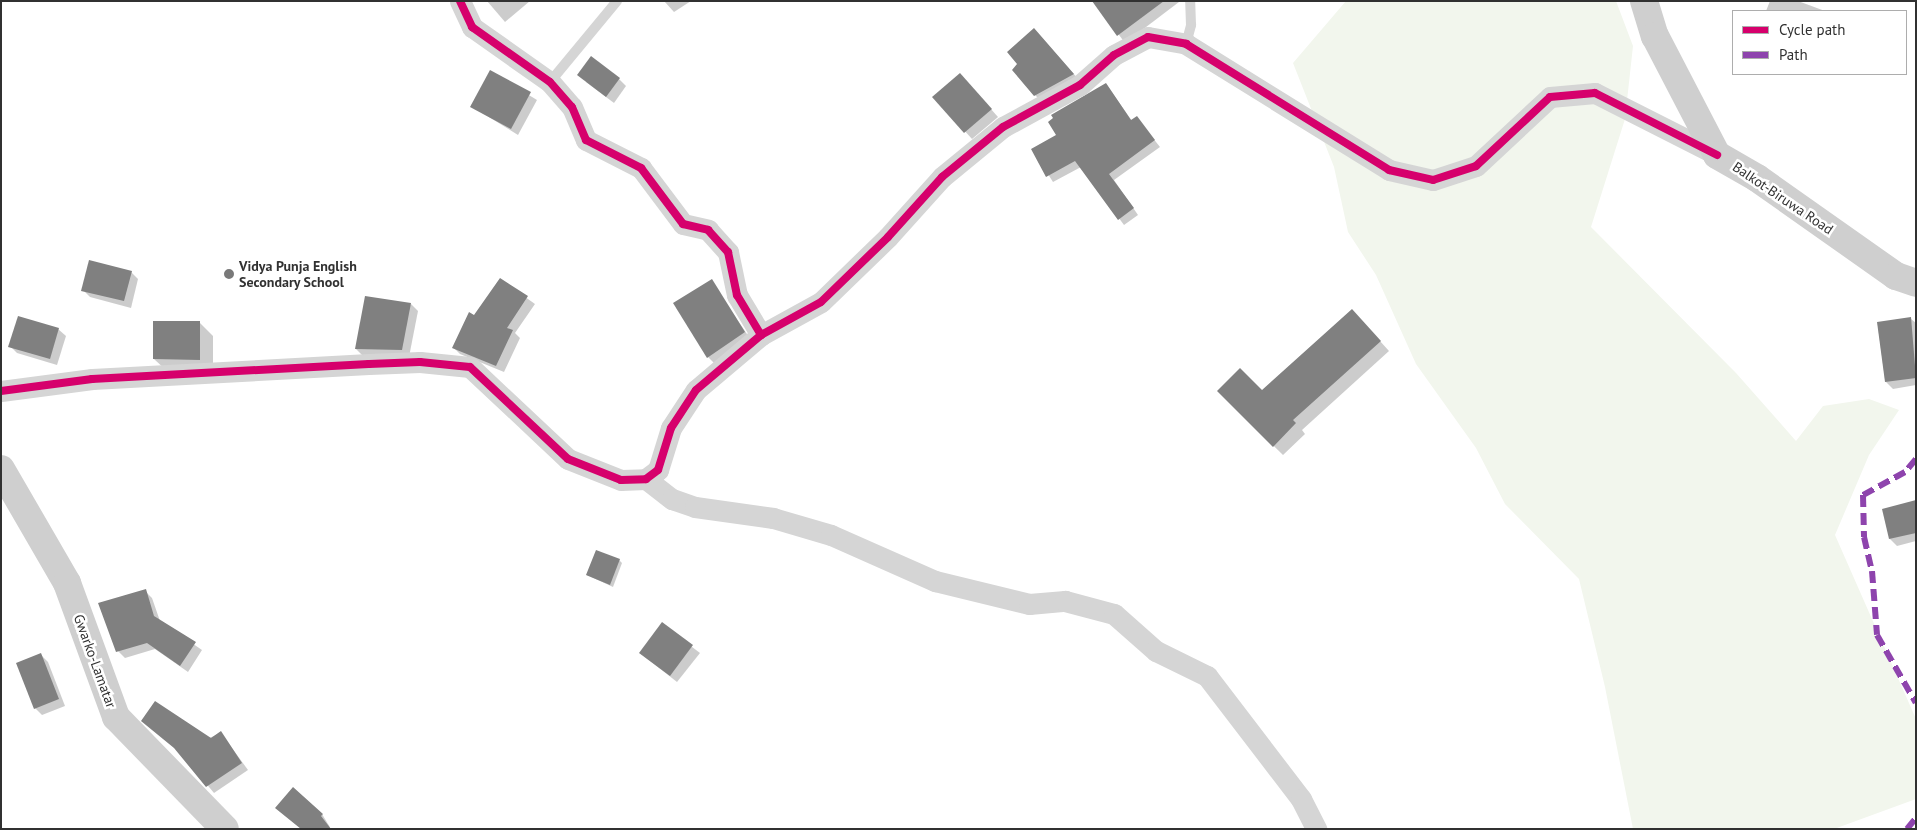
<!DOCTYPE html>
<html>
<head>
<meta charset="utf-8">
<style>
  body { margin:0 }
  #map { position:relative; width:1917px; height:830px; overflow:hidden; background:#fff; font-family:"PT Sans",sans-serif }
  div>[style] { position:absolute }
  .green>* { inset:0; background:#f2f6ed }
  .shadow>* { inset:0; background:#0003 }
  .building>* { inset:0; background:#808080 }
  .service>* { height:10px; margin:-5px; padding:0 5px; transform-origin:5px; border-radius:5px; background:#d5d5d5 }
  .minor>* { height:21px; margin:-10.5px; padding:0 10.5px; transform-origin:10.5px; border-radius:10.5px; background:#d5d5d5 }
  .secondary>* { height:28px; margin:-14px; padding:0 14px; transform-origin:14px; border-radius:14px; background:#cfcfcf }
  .quiet>* { height:6px; margin-top:-3px; transform-origin:0; background:repeating-linear-gradient(90deg,#8e44ad 0 12px,transparent 0 18px) }
  .cycleway>* { height:8px; margin:-4px; padding:0 4px; transform-origin:4px; border-radius:4px; background:#d6006c }
  .dots>* { width:14px; height:14px; translate:-50% -50%; box-sizing:border-box; border:2px solid #fff; border-radius:50% }
  span { translate:-50% -50%; white-space:nowrap; text-align:center; line-height:1.15; -webkit-text-stroke:5px #fff; paint-order:stroke }
  .street-label { font-size:14px; color:#313131 }
  .poi-label { font-size:14px; color:#313131; font-weight:700 }
  .left { translate:0 -50%; text-align:left }
  .frame { position:absolute; inset:0; border:2px solid #313131; pointer-events:none }
  .legend { position:absolute; left:1732px; top:10px; width:175px; height:65px; box-sizing:border-box; background:#fff; border:1px solid #adadad; margin:0; padding:6px 9px; list-style:none; font-size:15px; color:#313131 }
  .legend li { display:flex; align-items:center; gap:10px; height:25px }
  .legend b { width:25px; border:1px solid #adadad }
</style>
</head>
<body>
<div id="map">
  <div class="green">
    <div style="clip-path:polygon(1346px 1px,1616px 1px,1633px 46px,1625px 119px,1591px 227px,1736px 373px,1796px 441px,1823px 406px,1869px 399px,1899px 410px,1869px 455px,1835px 535px,1916px 719px,1916px 799px,1834px 829px,1633px 829px,1605px 687px,1579px 579px,1505px 504px,1476px 448px,1416px 364px,1376px 275px,1348px 232px,1334px 167px,1293px 63px)"></div>
  </div>
  <div class="shadow">
    <div style="clip-path:polygon(487px 1px,530px 1px,505px 22px)"></div>
    <div style="clip-path:polygon(664px 1px,691px 1px,674px 12px)"></div>
    <div style="clip-path:polygon(1109px 1px,1178px 1px,1179px 2px,1125px 43px,1099px 8px)"></div>
    <div style="clip-path:polygon(1770px 1px,1798px 1px,1825px 11px,1766px 11px)"></div>
    <div style="clip-path:polygon(1041px 37px,1080px 81px,1042px 102px,1035px 95px)"></div>
    <div style="clip-path:polygon(491px 72px,537px 100px,518px 135px,471px 106px)"></div>
    <div style="clip-path:polygon(619px 79px,626px 86px,614px 103px,586px 82px)"></div>
    <div style="clip-path:polygon(967px 82px,998px 117px,972px 139px,934px 97px)"></div>
    <div style="clip-path:polygon(1106px 84px,1132px 121px,1137px 118px,1160px 147px,1114px 180px,1138px 215px,1124px 225px,1081px 167px,1053px 182px,1032px 149px,1058px 136px)"></div>
    <div style="clip-path:polygon(131px 272px,138px 279px,131px 308px,90px 297px,83px 290px)"></div>
    <div style="clip-path:polygon(500px 279px,535px 304px,515px 333px,520px 338px,504px 372px,460px 354px,453px 347px)"></div>
    <div style="clip-path:polygon(711px 281px,751px 340px,715px 364px,708px 357px)"></div>
    <div style="clip-path:polygon(411px 304px,418px 311px,409px 357px,363px 356px,356px 349px)"></div>
    <div style="clip-path:polygon(1911px 319px,1916px 323px,1916px 385px,1893px 389px,1886px 382px)"></div>
    <div style="clip-path:polygon(1361px 320px,1389px 351px,1302px 430px,1305px 434px,1283px 455px,1218px 391px,1262px 392px)"></div>
    <div style="clip-path:polygon(200px 323px,213px 336px,213px 373px,168px 372px,154px 359px)"></div>
    <div style="clip-path:polygon(58px 329px,66px 336px,57px 365px,17px 353px,10px 346px)"></div>
    <div style="clip-path:polygon(1916px 502px,1916px 541px,1897px 546px,1890px 539px,1883px 510px)"></div>
    <div style="clip-path:polygon(619px 560px,622px 563px,613px 587px,587px 575px)"></div>
    <div style="clip-path:polygon(145px 591px,152px 598px,160px 621px,202px 650px,188px 672px,155px 649px,125px 658px,118px 651px)"></div>
    <div style="clip-path:polygon(662px 624px,700px 653px,677px 682px,640px 653px)"></div>
    <div style="clip-path:polygon(41px 655px,48px 662px,65px 706px,42px 715px,35px 708px)"></div>
    <div style="clip-path:polygon(221px 733px,248px 770px,214px 793px,179px 751px)"></div>
    <div style="clip-path:polygon(322px 814px,331px 829px,301px 829px)"></div>
  </div>
  <div class="building">
    <div style="clip-path:polygon(1092px 1px,1164px 1px,1117px 36px)"></div>
    <div style="clip-path:polygon(1034px 28px,1074px 74px,1034px 96px,1012px 70px,1017px 64px,1007px 52px)"></div>
    <div style="clip-path:polygon(591px 56px,620px 78px,606px 97px,577px 75px)"></div>
    <div style="clip-path:polygon(490px 70px,531px 92px,511px 129px,470px 107px)"></div>
    <div style="clip-path:polygon(960px 73px,992px 109px,964px 133px,932px 97px)"></div>
    <div style="clip-path:polygon(1106px 83px,1131px 120px,1137px 116px,1155px 140px,1109px 174px,1134px 208px,1118px 220px,1075px 161px,1046px 177px,1031px 149px,1056px 135px,1048px 122px,1053px 118px,1051px 115px)"></div>
    <div style="clip-path:polygon(89px 260px,132px 271px,124px 301px,81px 291px)"></div>
    <div style="clip-path:polygon(500px 278px,528px 296px,507px 328px,513px 330px,496px 366px,452px 348px,469px 312px,474px 315px)"></div>
    <div style="clip-path:polygon(712px 279px,745px 332px,707px 358px,673px 303px)"></div>
    <div style="clip-path:polygon(365px 296px,411px 303px,402px 350px,355px 349px)"></div>
    <div style="clip-path:polygon(1352px 309px,1381px 341px,1293px 420px,1296px 423px,1273px 447px,1217px 391px,1240px 368px,1262px 390px)"></div>
    <div style="clip-path:polygon(18px 316px,59px 328px,50px 359px,8px 347px)"></div>
    <div style="clip-path:polygon(1911px 317px,1916px 378px,1885px 382px,1877px 322px)"></div>
    <div style="clip-path:polygon(153px 321px,200px 321px,200px 360px,153px 359px)"></div>
    <div style="clip-path:polygon(1916px 500px,1916px 533px,1889px 539px,1882px 509px)"></div>
    <div style="clip-path:polygon(596px 550px,620px 559px,610px 585px,586px 575px)"></div>
    <div style="clip-path:polygon(146px 589px,154px 616px,196px 642px,180px 666px,147px 643px,116px 652px,98px 603px)"></div>
    <div style="clip-path:polygon(662px 622px,693px 645px,670px 676px,639px 653px)"></div>
    <div style="clip-path:polygon(41px 653px,59px 699px,34px 709px,16px 663px)"></div>
    <div style="clip-path:polygon(155px 701px,211px 738px,221px 731px,242px 763px,206px 787px,174px 748px,141px 721px)"></div>
    <div style="clip-path:polygon(293px 787px,323px 814px,321px 816px,331px 829px,301px 829px,275px 808px)"></div>
  </div>
  <div class="service">
    <div style="left:1186px;top:44px;width:20px;rotate:-75deg"></div>
    <div style="left:1191px;top:25px;width:24px;rotate:-92deg"></div>
    <div style="left:550px;top:82px;width:105px;rotate:-50.4deg"></div>
  </div>
  <div class="minor">
    <div style="left:460px;top:1px;width:29px;rotate:65deg"></div>
    <div style="left:472px;top:27px;width:95px;rotate:35.2deg"></div>
    <div style="left:550px;top:82px;width:33px;rotate:49deg"></div>
    <div style="left:572px;top:107px;width:36px;rotate:67deg"></div>
    <div style="left:586px;top:140px;width:62px;rotate:27deg"></div>
    <div style="left:641px;top:168px;width:70px;rotate:53.1deg"></div>
    <div style="left:683px;top:224px;width:26px;rotate:13deg"></div>
    <div style="left:708px;top:230px;width:30px;rotate:48deg"></div>
    <div style="left:728px;top:252px;width:44px;rotate:78.2deg"></div>
    <div style="left:737px;top:295px;width:47px;rotate:59deg"></div>
    <div style="left:761px;top:335px;width:68px;rotate:-28.8deg"></div>
    <div style="left:821px;top:302px;width:93px;rotate:-44.1deg"></div>
    <div style="left:888px;top:237px;width:81px;rotate:-48deg"></div>
    <div style="left:942px;top:177px;width:79px;rotate:-39.3deg"></div>
    <div style="left:1003px;top:127px;width:88px;rotate:-28.6deg"></div>
    <div style="left:1080px;top:85px;width:45px;rotate:-41.4deg"></div>
    <div style="left:1114px;top:55px;width:38px;rotate:-28deg"></div>
    <div style="left:1148px;top:37px;width:39px;rotate:10deg"></div>
    <div style="left:1186px;top:44px;width:239px;rotate:31.8deg"></div>
    <div style="left:1389px;top:170px;width:45px;rotate:12.8deg"></div>
    <div style="left:1433px;top:180px;width:45px;rotate:-18deg"></div>
    <div style="left:1476px;top:166px;width:101px;rotate:-43deg"></div>
    <div style="left:1550px;top:97px;width:45px;rotate:-5.1deg"></div>
    <div style="left:1595px;top:93px;width:137px;rotate:26.9deg"></div>
    <div style="left:1px;top:391px;width:92px;rotate:-7.5deg"></div>
    <div style="left:92px;top:379px;width:277px;rotate:-3.1deg"></div>
    <div style="left:369px;top:364px;width:51px;rotate:-2.2deg"></div>
    <div style="left:420px;top:362px;width:50px;rotate:5.7deg"></div>
    <div style="left:470px;top:367px;width:134px;rotate:43.2deg"></div>
    <div style="left:568px;top:459px;width:57px;rotate:21.6deg"></div>
    <div style="left:621px;top:480px;width:25px;rotate:-2deg"></div>
    <div style="left:646px;top:479px;width:15px;rotate:-37deg"></div>
    <div style="left:658px;top:470px;width:44px;rotate:-72.8deg"></div>
    <div style="left:671px;top:428px;width:45px;rotate:-56.7deg"></div>
    <div style="left:696px;top:390px;width:85px;rotate:-40.2deg"></div>
    <div style="left:646px;top:479px;width:33px;rotate:38deg"></div>
    <div style="left:672px;top:499px;width:24px;rotate:19deg"></div>
    <div style="left:695px;top:507px;width:79px;rotate:8deg"></div>
    <div style="left:773px;top:518px;width:60px;rotate:16.3deg"></div>
    <div style="left:831px;top:535px;width:114px;rotate:23.9deg"></div>
    <div style="left:935px;top:581px;width:97px;rotate:13.7deg"></div>
    <div style="left:1029px;top:604px;width:36px;rotate:-5deg"></div>
    <div style="left:1065px;top:601px;width:51px;rotate:14.9deg"></div>
    <div style="left:1114px;top:614px;width:56px;rotate:41.4deg"></div>
    <div style="left:1156px;top:651px;width:57px;rotate:26.1deg"></div>
    <div style="left:1207px;top:676px;width:155px;rotate:52.6deg"></div>
    <div style="left:1301px;top:799px;width:34px;rotate:63deg"></div>
  </div>
  <div class="secondary">
    <div style="left:1644px;top:1px;width:37px;rotate:73deg"></div>
    <div style="left:1655px;top:36px;width:134px;rotate:62.5deg"></div>
    <div style="left:1717px;top:155px;width:46px;rotate:29.9deg"></div>
    <div style="left:1757px;top:178px;width:170px;rotate:35.2deg"></div>
    <div style="left:1896px;top:276px;width:21px;rotate:19deg"></div>
    <div style="left:1px;top:469px;width:132px;rotate:59.9deg"></div>
    <div style="left:67px;top:583px;width:143px;rotate:69.9deg"></div>
    <div style="left:116px;top:717px;width:156px;rotate:45.8deg"></div>
  </div>
  <div class="quiet">
    <div style="left:1916px;top:459px;width:17px;rotate:130deg"></div>
    <div style="left:1905px;top:472px;width:48px;rotate:151.3deg"></div>
    <div style="left:1863px;top:495px;width:42px;rotate:88.6deg"></div>
    <div style="left:1864px;top:537px;width:35px;rotate:77deg"></div>
    <div style="left:1872px;top:571px;width:64px;rotate:85.5deg"></div>
    <div style="left:1877px;top:635px;width:78px;rotate:60.2deg"></div>
    <div style="left:1907px;top:829px;width:14px;rotate:-51deg"></div>
  </div>
  <div class="cycleway">
    <div style="left:460px;top:1px;width:29px;rotate:65deg"></div>
    <div style="left:472px;top:27px;width:95px;rotate:35.2deg"></div>
    <div style="left:550px;top:82px;width:33px;rotate:49deg"></div>
    <div style="left:572px;top:107px;width:36px;rotate:67deg"></div>
    <div style="left:586px;top:140px;width:62px;rotate:27deg"></div>
    <div style="left:641px;top:168px;width:70px;rotate:53.1deg"></div>
    <div style="left:683px;top:224px;width:26px;rotate:13deg"></div>
    <div style="left:708px;top:230px;width:30px;rotate:48deg"></div>
    <div style="left:728px;top:252px;width:44px;rotate:78.2deg"></div>
    <div style="left:737px;top:295px;width:47px;rotate:59deg"></div>
    <div style="left:761px;top:335px;width:68px;rotate:-28.8deg"></div>
    <div style="left:821px;top:302px;width:93px;rotate:-44.1deg"></div>
    <div style="left:888px;top:237px;width:81px;rotate:-48deg"></div>
    <div style="left:942px;top:177px;width:79px;rotate:-39.3deg"></div>
    <div style="left:1003px;top:127px;width:88px;rotate:-28.6deg"></div>
    <div style="left:1080px;top:85px;width:45px;rotate:-41.4deg"></div>
    <div style="left:1114px;top:55px;width:38px;rotate:-28deg"></div>
    <div style="left:1148px;top:37px;width:39px;rotate:10deg"></div>
    <div style="left:1186px;top:44px;width:239px;rotate:31.8deg"></div>
    <div style="left:1389px;top:170px;width:45px;rotate:12.8deg"></div>
    <div style="left:1433px;top:180px;width:45px;rotate:-18deg"></div>
    <div style="left:1476px;top:166px;width:101px;rotate:-43deg"></div>
    <div style="left:1550px;top:97px;width:45px;rotate:-5.1deg"></div>
    <div style="left:1595px;top:93px;width:137px;rotate:26.9deg"></div>
    <div style="left:1px;top:391px;width:92px;rotate:-7.5deg"></div>
    <div style="left:92px;top:379px;width:277px;rotate:-3.1deg"></div>
    <div style="left:369px;top:364px;width:51px;rotate:-2.2deg"></div>
    <div style="left:420px;top:362px;width:50px;rotate:5.7deg"></div>
    <div style="left:470px;top:367px;width:134px;rotate:43.2deg"></div>
    <div style="left:568px;top:459px;width:57px;rotate:21.6deg"></div>
    <div style="left:621px;top:480px;width:25px;rotate:-2deg"></div>
    <div style="left:646px;top:479px;width:15px;rotate:-37deg"></div>
    <div style="left:658px;top:470px;width:44px;rotate:-72.8deg"></div>
    <div style="left:671px;top:428px;width:45px;rotate:-56.7deg"></div>
    <div style="left:696px;top:390px;width:85px;rotate:-40.2deg"></div>
  </div>
  <div class="dots">
    <div style="left:229px;top:274px;background:#797979"></div>
  </div>
  <div class="street-label">
    <span style="left:1783px;top:198px;rotate:34deg">Balkot-Biruwa Road</span>
    <span style="left:95px;top:661px;rotate:70deg">Gwarko-Lamatar</span>
  </div>
  <div class="poi-label">
    <span class="left" style="left:239px;top:274px">Vidya Punja English<br>Secondary School</span>
  </div>
  <div class="frame"></div>
  <ul class="legend">
  <li><b style="height:6px;background:#d6006c"></b>Cycle path</li>
  <li><b style="height:6px;background:#8e44ad"></b>Path</li>
  </ul>
</div>
</body>
</html>
